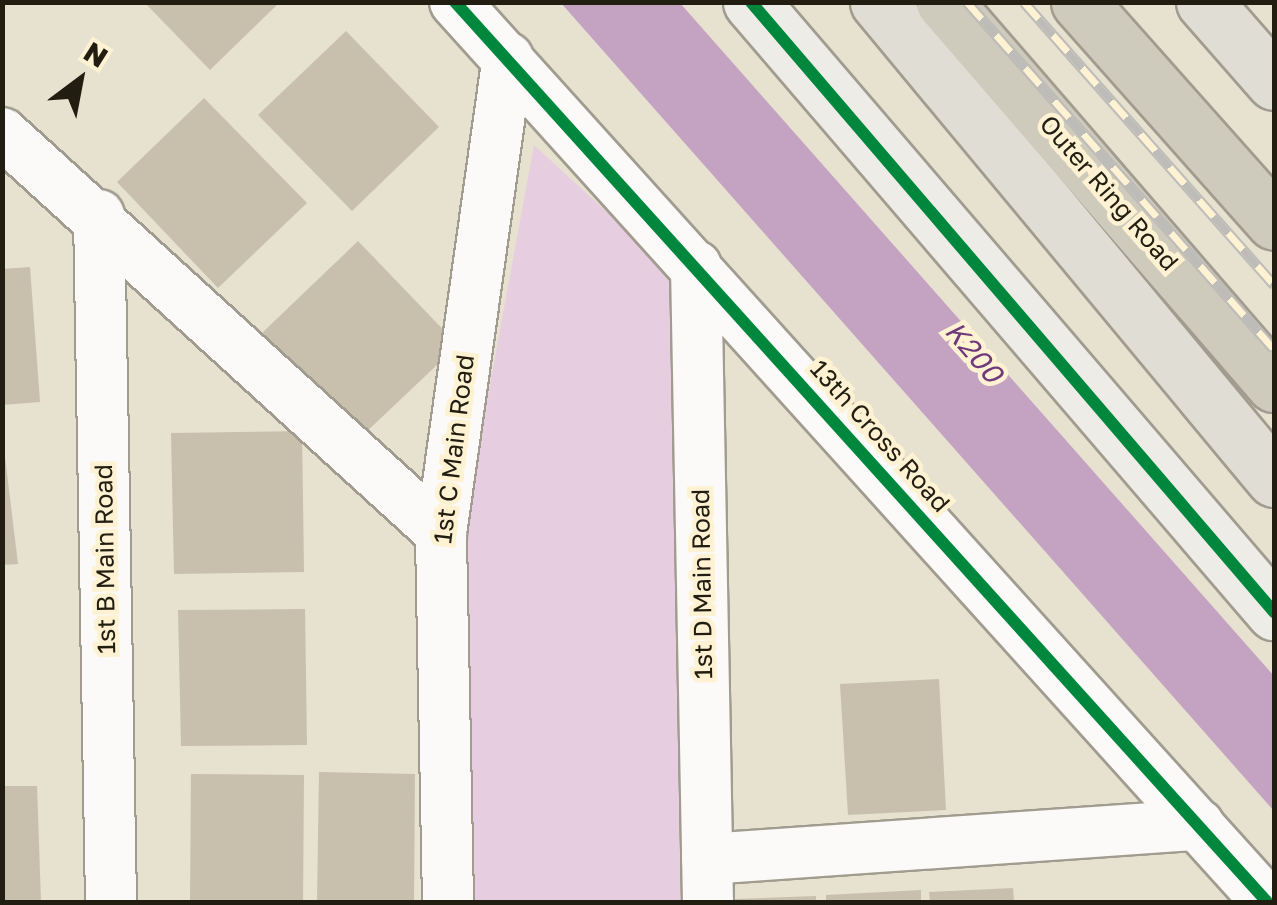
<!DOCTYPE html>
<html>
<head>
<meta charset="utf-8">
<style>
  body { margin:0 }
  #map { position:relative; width:1277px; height:905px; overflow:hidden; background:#e7e1d0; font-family:"Golos Text",sans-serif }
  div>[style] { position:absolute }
  .green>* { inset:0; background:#e6cddf }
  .water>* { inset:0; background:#c4a3c2 }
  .building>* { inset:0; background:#c8c0ac }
  .roads { filter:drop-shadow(2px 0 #a19c8f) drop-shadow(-2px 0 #a19c8f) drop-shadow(0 2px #a19c8f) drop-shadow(0 -2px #a19c8f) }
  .street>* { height:50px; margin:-25px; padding:0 25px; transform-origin:25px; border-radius:25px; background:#fbfaf8 }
  .secondary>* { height:55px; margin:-27.5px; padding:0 27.5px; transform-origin:27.5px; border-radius:27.5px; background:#eeece6 }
  .primary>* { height:55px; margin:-27.5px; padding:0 27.5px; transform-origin:27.5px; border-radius:27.5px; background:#e0ddd4 }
  .highway>* { height:55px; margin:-27.5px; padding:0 27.5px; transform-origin:27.5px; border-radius:27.5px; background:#cecabc }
  .rail>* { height:11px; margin-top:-5.5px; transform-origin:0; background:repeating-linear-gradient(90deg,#fef2d3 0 22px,#bebcb8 0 44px); box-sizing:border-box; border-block:2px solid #bebcb8 }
  .cycleway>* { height:12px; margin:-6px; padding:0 6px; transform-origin:6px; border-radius:6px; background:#00873e }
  span { translate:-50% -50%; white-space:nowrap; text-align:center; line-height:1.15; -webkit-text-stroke:9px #fef2d3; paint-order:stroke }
  .street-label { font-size:25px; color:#211d11 }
  .water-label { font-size:28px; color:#703979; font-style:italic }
  .frame { position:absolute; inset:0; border:5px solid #211d11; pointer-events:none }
  .north { position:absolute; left:30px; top:30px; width:100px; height:100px; -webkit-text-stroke:8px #fef2d3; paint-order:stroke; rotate:32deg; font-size:28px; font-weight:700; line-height:40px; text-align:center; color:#211d11 }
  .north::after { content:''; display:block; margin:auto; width:35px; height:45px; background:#211d11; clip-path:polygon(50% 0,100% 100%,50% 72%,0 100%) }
</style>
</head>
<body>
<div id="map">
  <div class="green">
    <div style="clip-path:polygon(534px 145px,672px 272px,686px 902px,469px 902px,462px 537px)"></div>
  </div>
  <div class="water">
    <div style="clip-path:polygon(561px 3px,680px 3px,1274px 676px,1274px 811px)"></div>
  </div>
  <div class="building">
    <div style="clip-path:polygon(145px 3px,279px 3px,210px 70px)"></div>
    <div style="clip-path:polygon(346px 31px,439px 127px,352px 211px,258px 115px)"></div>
    <div style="clip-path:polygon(204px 98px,307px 203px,218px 288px,117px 182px)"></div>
    <div style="clip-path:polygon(358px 241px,458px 345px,362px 436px,262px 333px)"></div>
    <div style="clip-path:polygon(30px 267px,40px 402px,2px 405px,2px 269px)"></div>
    <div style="clip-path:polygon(302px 431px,304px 572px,174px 574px,171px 433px)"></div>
    <div style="clip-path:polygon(2px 432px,18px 564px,2px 565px)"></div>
    <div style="clip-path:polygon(305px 609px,307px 745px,181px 746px,178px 610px)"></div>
    <div style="clip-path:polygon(939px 679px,946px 810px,848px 815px,840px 684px)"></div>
    <div style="clip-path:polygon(319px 772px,415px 774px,414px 902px,317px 902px)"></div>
    <div style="clip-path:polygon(191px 774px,304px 775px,303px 902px,190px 902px)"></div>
    <div style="clip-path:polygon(2px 786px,37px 786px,41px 902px,2px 902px)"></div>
    <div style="clip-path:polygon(1013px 888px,1014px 902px,930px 902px,929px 892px)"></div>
    <div style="clip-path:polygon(921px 890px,921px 902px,826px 902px,826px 895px)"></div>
    <div style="clip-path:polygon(816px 896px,816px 902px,734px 902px,734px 899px)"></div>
  </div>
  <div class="roads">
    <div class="street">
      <div style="left:455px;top:2px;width:1212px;rotate:47.94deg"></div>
      <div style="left:2px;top:133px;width:594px;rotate:42.34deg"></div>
      <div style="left:99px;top:215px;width:687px;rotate:89deg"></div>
      <div style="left:696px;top:266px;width:636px;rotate:88.92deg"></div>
      <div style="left:707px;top:859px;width:493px;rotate:-4deg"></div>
      <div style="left:448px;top:902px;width:369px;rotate:-91.1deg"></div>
      <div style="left:441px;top:533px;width:480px;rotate:-82deg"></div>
    </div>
    <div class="secondary">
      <div style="left:751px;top:2px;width:804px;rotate:49.39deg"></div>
    </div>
    <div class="primary">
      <div style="left:878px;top:2px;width:620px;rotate:50.3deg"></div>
      <div style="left:1204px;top:2px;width:106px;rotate:48.8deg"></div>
    </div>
    <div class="highway">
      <div style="left:944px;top:2px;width:505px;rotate:49.18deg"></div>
      <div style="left:1079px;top:2px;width:294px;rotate:48.4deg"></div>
    </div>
  </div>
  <div class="rail">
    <div style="left:967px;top:2px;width:463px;rotate:48.5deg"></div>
    <div style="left:1024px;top:2px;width:378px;rotate:48.5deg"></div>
  </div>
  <div class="cycleway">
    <div style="left:455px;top:2px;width:1212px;rotate:47.94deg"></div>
    <div style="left:751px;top:2px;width:804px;rotate:49.39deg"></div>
  </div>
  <div class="street-label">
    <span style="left:1109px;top:193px;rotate:49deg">Outer Ring Road</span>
    <span style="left:880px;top:436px;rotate:48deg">13th Cross Road</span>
    <span style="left:454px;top:449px;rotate:-83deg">1st C Main Road</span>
    <span style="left:105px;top:559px;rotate:-91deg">1st B Main Road</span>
    <span style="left:702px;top:584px;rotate:-91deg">1st D Main Road</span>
  </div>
  <div class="water-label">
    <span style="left:974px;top:352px;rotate:49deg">K200</span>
  </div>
  <div class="frame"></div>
  <div class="north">N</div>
</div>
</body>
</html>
